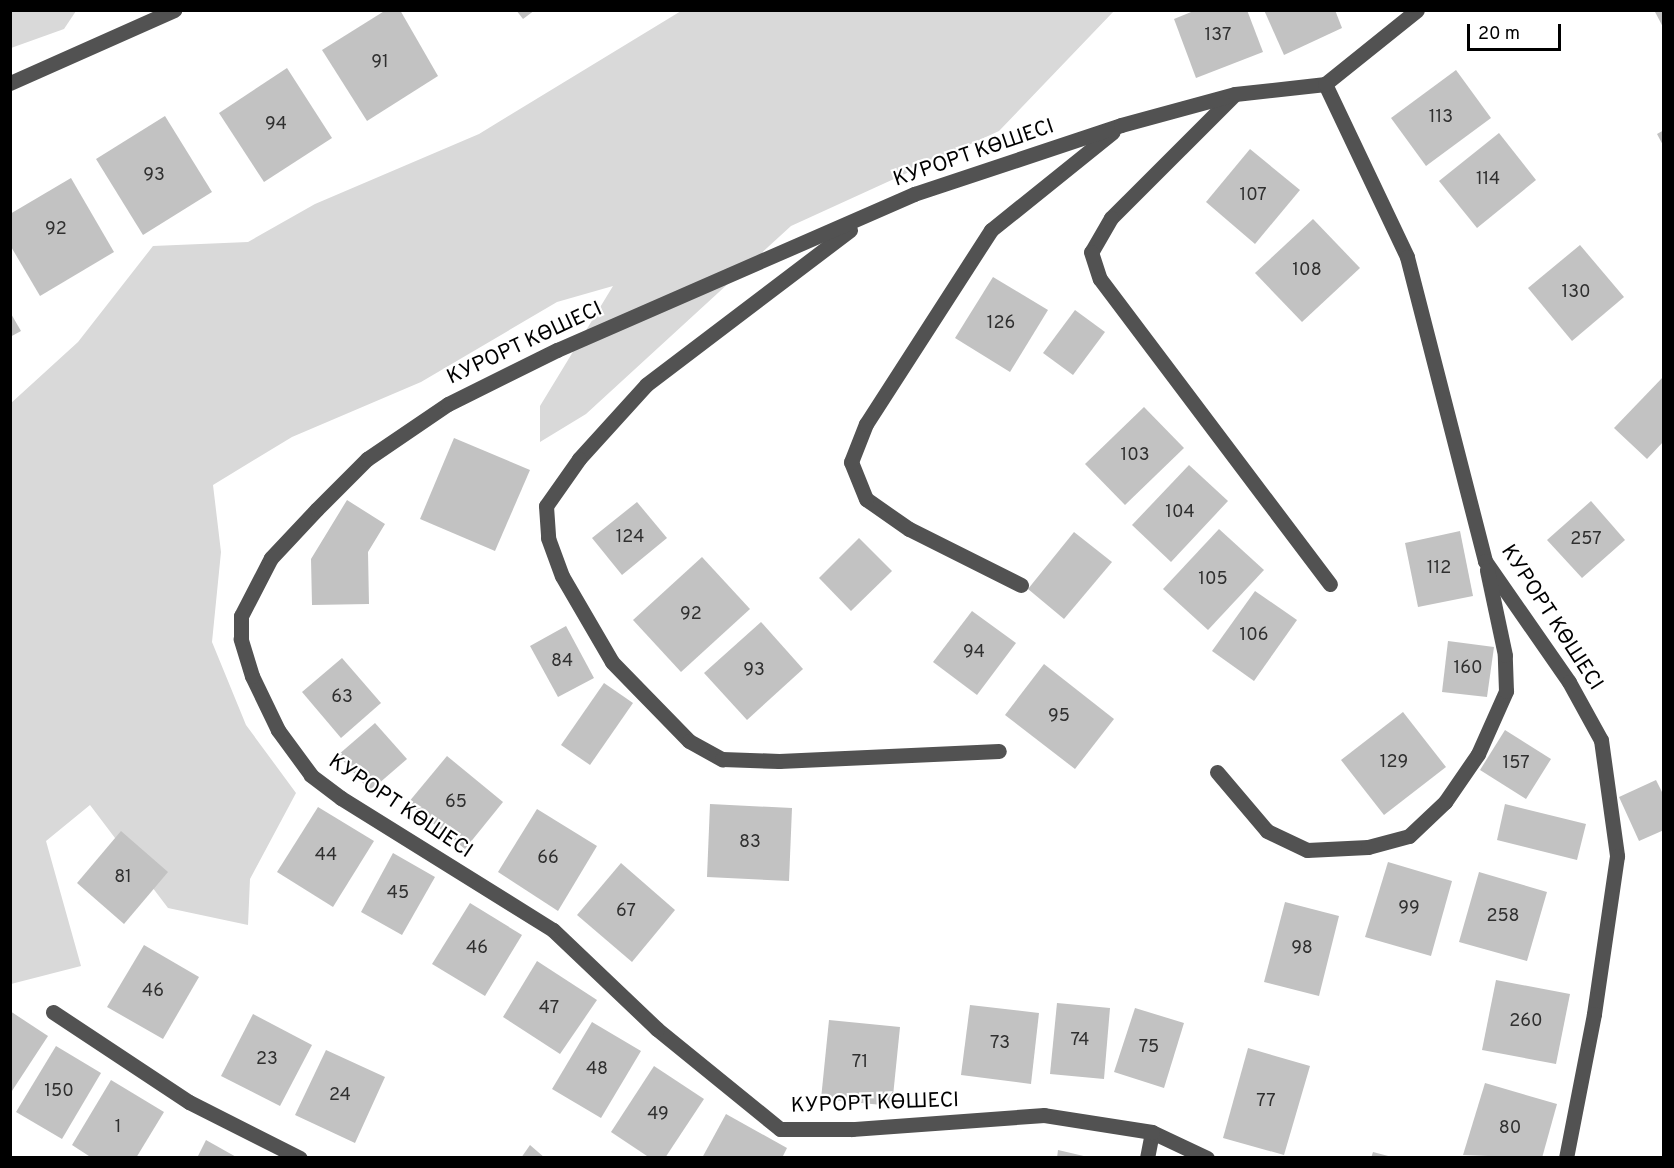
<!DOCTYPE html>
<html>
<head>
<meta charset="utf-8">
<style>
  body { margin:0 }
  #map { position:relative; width:1674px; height:1168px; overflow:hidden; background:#fff; font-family:Overpass,sans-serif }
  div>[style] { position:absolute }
  .green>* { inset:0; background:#d9d9d9 }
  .building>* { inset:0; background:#c2c2c2 }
  .minor>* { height:15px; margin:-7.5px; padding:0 7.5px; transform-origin:7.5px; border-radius:7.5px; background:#525252 }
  span { translate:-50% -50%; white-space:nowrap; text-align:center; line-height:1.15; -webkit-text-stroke:4.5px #fff; paint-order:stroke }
  .number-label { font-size:18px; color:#303030 }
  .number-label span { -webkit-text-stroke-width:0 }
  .street-label { font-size:21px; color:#000 }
  .frame { position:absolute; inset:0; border:12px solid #000; pointer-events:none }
  .scale { position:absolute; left:1467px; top:24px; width:94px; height:27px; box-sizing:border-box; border:3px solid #000; border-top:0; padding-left:8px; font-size:18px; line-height:21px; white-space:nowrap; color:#000; -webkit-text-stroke:4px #fff; paint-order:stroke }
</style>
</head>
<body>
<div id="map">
  <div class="green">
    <div style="clip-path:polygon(10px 11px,11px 10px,76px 11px,64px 29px,11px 48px)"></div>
    <div style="clip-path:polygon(681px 11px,1114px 11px,999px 131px,791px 226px,586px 414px,540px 442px,540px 406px,613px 286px,557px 302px,421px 382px,292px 437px,213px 485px,221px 552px,212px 642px,246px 725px,296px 793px,250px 879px,248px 925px,168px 908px,90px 805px,46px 841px,81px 966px,11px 984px,10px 404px,78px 342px,153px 246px,248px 242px,315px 204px,479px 134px)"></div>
  </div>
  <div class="building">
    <div style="clip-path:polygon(386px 10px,400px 10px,438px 76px,367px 121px,322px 50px)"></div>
    <div style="clip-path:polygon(516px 10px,535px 10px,523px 19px)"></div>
    <div style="clip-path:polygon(1196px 10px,1247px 10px,1263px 52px,1196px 78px,1174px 19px)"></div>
    <div style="clip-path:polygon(1264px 10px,1335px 10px,1342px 28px,1284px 55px)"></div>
    <div style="clip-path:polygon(1654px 10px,1664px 10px,1664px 29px)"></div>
    <div style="clip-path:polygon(287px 68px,332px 138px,264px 182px,219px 113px)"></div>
    <div style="clip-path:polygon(1456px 70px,1491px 118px,1426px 166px,1391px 118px)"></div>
    <div style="clip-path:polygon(165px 116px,212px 192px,143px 235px,96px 159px)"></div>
    <div style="clip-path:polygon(1664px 130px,1664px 147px,1657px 134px)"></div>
    <div style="clip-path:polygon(1499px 133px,1536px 180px,1477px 228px,1439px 181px)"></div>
    <div style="clip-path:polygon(1250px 149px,1300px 190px,1255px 244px,1206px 202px)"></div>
    <div style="clip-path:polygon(71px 178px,114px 252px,40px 296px,10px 245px,10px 214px)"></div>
    <div style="clip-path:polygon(1313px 219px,1360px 268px,1302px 322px,1255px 273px)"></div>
    <div style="clip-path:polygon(1580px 245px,1624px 297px,1572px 341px,1528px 288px)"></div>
    <div style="clip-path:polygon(993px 277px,1048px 310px,1010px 372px,955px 338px)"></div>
    <div style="clip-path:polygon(1075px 310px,1105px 332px,1073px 375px,1043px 353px)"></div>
    <div style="clip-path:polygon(10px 312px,21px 331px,10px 337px)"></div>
    <div style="clip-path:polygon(1664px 376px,1664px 441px,1647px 459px,1614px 428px)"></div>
    <div style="clip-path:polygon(1144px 407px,1184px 448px,1125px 505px,1085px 464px)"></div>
    <div style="clip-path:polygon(454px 438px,530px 470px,495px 551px,420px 519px)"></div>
    <div style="clip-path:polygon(1189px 465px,1228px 501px,1171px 562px,1132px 525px)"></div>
    <div style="clip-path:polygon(347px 500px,385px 524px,368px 552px,369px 604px,312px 605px,311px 559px)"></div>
    <div style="clip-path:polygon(1591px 501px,1625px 540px,1582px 578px,1547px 540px)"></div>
    <div style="clip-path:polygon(637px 502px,667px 538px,622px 575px,592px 538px)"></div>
    <div style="clip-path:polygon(1219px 529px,1264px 570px,1208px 630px,1163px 589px)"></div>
    <div style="clip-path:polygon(1460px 531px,1473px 596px,1418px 607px,1405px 543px)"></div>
    <div style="clip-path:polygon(1074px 532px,1112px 562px,1064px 619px,1028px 589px)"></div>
    <div style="clip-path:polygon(859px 538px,892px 571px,851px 611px,819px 578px)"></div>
    <div style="clip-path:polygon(702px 557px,750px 609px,681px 672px,633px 620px)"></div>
    <div style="clip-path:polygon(1255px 591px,1297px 620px,1254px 681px,1212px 651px)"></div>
    <div style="clip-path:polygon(972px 611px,1016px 643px,977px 695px,933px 662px)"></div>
    <div style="clip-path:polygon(761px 622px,803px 669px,747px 720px,704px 673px)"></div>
    <div style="clip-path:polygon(566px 626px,594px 678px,558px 697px,530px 646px)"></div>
    <div style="clip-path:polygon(1448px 641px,1494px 647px,1487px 697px,1442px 692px)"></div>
    <div style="clip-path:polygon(342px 658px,381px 703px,341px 738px,302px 692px)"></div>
    <div style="clip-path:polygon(1044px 664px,1114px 719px,1075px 769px,1005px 715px)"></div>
    <div style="clip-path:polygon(604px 683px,633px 703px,590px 765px,561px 745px)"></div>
    <div style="clip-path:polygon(1403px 712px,1446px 767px,1384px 815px,1341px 760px)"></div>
    <div style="clip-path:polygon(375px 723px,407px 759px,370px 791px,338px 755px)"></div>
    <div style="clip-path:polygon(1505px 730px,1551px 759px,1526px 799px,1480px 770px)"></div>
    <div style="clip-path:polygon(447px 756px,503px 802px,465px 849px,408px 803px)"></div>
    <div style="clip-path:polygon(1656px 780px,1664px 796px,1664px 830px,1639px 841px,1619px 797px)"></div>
    <div style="clip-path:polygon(710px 804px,792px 808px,789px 881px,707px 877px)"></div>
    <div style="clip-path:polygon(1505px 804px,1586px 824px,1577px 860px,1497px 840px)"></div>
    <div style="clip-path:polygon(318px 807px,374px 841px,333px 907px,277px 872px)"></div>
    <div style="clip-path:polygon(537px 809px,597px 846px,558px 911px,498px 872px)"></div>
    <div style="clip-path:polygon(121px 831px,168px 872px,124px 924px,77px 883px)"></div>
    <div style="clip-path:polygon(393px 853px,435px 877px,402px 935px,361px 912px)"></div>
    <div style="clip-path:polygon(1388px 862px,1452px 881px,1431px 956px,1365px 937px)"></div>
    <div style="clip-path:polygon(621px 863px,675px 910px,632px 962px,577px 915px)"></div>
    <div style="clip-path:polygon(1479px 872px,1547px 892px,1527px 961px,1459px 942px)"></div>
    <div style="clip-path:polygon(1285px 902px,1339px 916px,1319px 996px,1264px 982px)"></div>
    <div style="clip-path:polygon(470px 903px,522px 935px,485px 996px,432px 964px)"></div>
    <div style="clip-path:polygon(144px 945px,199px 977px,163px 1039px,107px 1007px)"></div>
    <div style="clip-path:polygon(537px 961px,597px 1000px,560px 1054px,503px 1017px)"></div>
    <div style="clip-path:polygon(1496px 980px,1570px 994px,1556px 1064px,1482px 1050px)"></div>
    <div style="clip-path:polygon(1057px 1003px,1110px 1008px,1104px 1079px,1050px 1074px)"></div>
    <div style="clip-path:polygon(970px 1005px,1039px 1013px,1031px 1084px,961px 1075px)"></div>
    <div style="clip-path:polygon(1135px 1008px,1184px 1023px,1164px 1088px,1114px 1072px)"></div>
    <div style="clip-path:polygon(10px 1011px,48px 1036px,10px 1094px)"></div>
    <div style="clip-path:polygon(253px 1014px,312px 1045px,280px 1106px,221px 1076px)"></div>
    <div style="clip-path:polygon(829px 1020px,900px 1027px,892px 1106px,821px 1099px)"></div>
    <div style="clip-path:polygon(592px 1022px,641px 1051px,601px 1118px,552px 1089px)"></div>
    <div style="clip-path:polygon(56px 1046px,101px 1073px,62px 1139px,16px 1112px)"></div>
    <div style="clip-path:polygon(1248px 1048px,1310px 1066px,1284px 1155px,1223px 1138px)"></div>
    <div style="clip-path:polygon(326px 1050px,385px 1077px,355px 1143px,295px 1115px)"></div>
    <div style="clip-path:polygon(654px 1066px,704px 1099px,665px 1158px,650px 1158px,611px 1132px)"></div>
    <div style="clip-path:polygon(111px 1080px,164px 1112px,136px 1158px,92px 1158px,72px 1145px)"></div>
    <div style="clip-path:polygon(1485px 1083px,1557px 1104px,1542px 1158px,1463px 1155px)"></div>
    <div style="clip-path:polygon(726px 1114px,787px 1148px,782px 1158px,702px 1158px)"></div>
    <div style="clip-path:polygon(206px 1140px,238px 1158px,197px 1158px)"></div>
    <div style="clip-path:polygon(530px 1145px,545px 1158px,521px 1158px)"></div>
    <div style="clip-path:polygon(1058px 1150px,1088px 1157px,1088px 1158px,1057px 1158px)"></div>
    <div style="clip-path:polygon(1373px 1152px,1392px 1157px,1391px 1158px,1371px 1158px)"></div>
  </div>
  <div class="minor">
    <div style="left:10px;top:83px;width:180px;rotate:-24deg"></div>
    <div style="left:1325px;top:84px;width:191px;rotate:64.6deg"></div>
    <div style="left:1407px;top:257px;width:314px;rotate:75.6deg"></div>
    <div style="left:1485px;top:561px;width:147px;rotate:55.2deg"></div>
    <div style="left:1569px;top:682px;width:66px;rotate:61.1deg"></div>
    <div style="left:1601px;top:740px;width:117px;rotate:82.1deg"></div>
    <div style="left:1617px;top:856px;width:160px;rotate:98.3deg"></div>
    <div style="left:1594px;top:1014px;width:147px;rotate:101deg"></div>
    <div style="left:1234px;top:95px;width:174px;rotate:135deg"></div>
    <div style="left:1111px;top:218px;width:39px;rotate:120deg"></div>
    <div style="left:1091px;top:252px;width:28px;rotate:72deg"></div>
    <div style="left:1100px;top:279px;width:382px;rotate:53deg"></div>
    <div style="left:850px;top:230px;width:256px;rotate:142.8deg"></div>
    <div style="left:646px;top:385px;width:100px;rotate:132.2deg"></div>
    <div style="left:579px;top:459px;width:57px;rotate:125.1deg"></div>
    <div style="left:546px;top:506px;width:32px;rotate:86deg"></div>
    <div style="left:548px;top:538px;width:40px;rotate:69.8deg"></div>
    <div style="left:562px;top:576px;width:99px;rotate:59.8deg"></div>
    <div style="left:612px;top:662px;width:110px;rotate:45.7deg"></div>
    <div style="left:689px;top:741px;width:38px;rotate:29deg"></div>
    <div style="left:722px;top:759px;width:57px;rotate:2deg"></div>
    <div style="left:779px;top:761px;width:220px;rotate:-2.6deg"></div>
    <div style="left:1021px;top:585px;width:125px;rotate:-153.4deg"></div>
    <div style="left:909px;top:529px;width:52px;rotate:-145.1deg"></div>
    <div style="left:866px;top:499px;width:40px;rotate:-112deg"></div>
    <div style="left:851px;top:462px;width:41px;rotate:-68.5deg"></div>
    <div style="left:866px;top:424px;width:231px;rotate:-57.2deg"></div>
    <div style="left:991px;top:230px;width:156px;rotate:-38.8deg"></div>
    <div style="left:1217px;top:772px;width:77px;rotate:49.7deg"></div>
    <div style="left:1267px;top:831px;width:44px;rotate:25.4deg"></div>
    <div style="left:1307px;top:850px;width:61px;rotate:-2.8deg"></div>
    <div style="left:1368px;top:847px;width:42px;rotate:-15deg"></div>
    <div style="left:1409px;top:836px;width:50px;rotate:-43.4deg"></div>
    <div style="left:1445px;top:802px;width:58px;rotate:-55.5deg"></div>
    <div style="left:1478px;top:754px;width:69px;rotate:-66deg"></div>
    <div style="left:1506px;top:691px;width:36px;rotate:-92deg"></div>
    <div style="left:1505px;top:655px;width:87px;rotate:-102deg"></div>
    <div style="left:53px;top:1012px;width:163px;rotate:33.5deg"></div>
    <div style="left:189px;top:1102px;width:124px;rotate:26.8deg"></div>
    <div style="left:1147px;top:1158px;width:26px;rotate:-79deg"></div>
    <div style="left:1207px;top:1158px;width:61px;rotate:-154.7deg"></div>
    <div style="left:1152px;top:1132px;width:109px;rotate:-171.1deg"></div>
    <div style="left:1044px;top:1115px;width:193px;rotate:175.8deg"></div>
    <div style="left:852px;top:1129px;width:72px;rotate:180deg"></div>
    <div style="left:780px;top:1129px;width:159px;rotate:-140.9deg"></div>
    <div style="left:657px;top:1029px;width:144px;rotate:-136.4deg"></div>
    <div style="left:553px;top:930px;width:250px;rotate:-148.1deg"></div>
    <div style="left:341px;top:798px;width:38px;rotate:-143deg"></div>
    <div style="left:311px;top:775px;width:56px;rotate:-126.3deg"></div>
    <div style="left:278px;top:730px;width:60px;rotate:-115.7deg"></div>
    <div style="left:252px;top:676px;width:39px;rotate:-107deg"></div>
    <div style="left:241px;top:639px;width:23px;rotate:-90deg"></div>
    <div style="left:241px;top:616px;width:65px;rotate:-62.7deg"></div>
    <div style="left:271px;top:558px;width:67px;rotate:-46.8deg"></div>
    <div style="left:317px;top:509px;width:71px;rotate:-45deg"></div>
    <div style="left:367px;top:459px;width:98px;rotate:-34.2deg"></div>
    <div style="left:448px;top:404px;width:122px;rotate:-26.4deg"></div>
    <div style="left:557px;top:350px;width:390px;rotate:-23.6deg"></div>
    <div style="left:914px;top:194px;width:218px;rotate:-18.4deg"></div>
    <div style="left:1121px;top:125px;width:118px;rotate:-15.2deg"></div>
    <div style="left:1235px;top:94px;width:91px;rotate:-6.3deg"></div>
    <div style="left:1325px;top:84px;width:118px;rotate:-38.8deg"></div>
  </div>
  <div class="number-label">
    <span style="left:1218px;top:36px">137</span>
    <span style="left:380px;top:63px">91</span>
    <span style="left:1441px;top:118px">113</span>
    <span style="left:276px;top:125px">94</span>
    <span style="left:154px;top:176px">93</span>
    <span style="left:1488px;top:180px">114</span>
    <span style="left:1253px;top:196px">107</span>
    <span style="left:56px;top:230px">92</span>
    <span style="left:1307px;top:271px">108</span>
    <span style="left:1576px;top:293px">130</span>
    <span style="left:1001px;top:324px">126</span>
    <span style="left:1135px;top:456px">103</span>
    <span style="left:1180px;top:513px">104</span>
    <span style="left:630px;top:538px">124</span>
    <span style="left:1586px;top:540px">257</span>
    <span style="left:1439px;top:569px">112</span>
    <span style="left:1213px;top:580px">105</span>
    <span style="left:691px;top:615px">92</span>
    <span style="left:1254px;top:636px">106</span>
    <span style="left:974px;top:653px">94</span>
    <span style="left:562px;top:662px">84</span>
    <span style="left:1468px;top:669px">160</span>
    <span style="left:754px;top:671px">93</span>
    <span style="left:342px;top:698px">63</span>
    <span style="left:1059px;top:717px">95</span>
    <span style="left:1394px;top:763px">129</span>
    <span style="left:1516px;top:764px">157</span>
    <span style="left:456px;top:803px">65</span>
    <span style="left:750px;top:843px">83</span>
    <span style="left:326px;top:856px">44</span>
    <span style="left:548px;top:859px">66</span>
    <span style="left:123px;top:878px">81</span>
    <span style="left:398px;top:894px">45</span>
    <span style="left:1409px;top:909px">99</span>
    <span style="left:626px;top:912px">67</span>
    <span style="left:1503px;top:917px">258</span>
    <span style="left:477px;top:949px">46</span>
    <span style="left:1302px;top:949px">98</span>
    <span style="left:153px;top:992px">46</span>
    <span style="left:549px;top:1009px">47</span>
    <span style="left:1526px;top:1022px">260</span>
    <span style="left:1080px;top:1041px">74</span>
    <span style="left:1000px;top:1044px">73</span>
    <span style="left:1149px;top:1048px">75</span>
    <span style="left:267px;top:1060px">23</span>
    <span style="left:860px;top:1063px">71</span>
    <span style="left:597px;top:1070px">48</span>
    <span style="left:59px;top:1092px">150</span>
    <span style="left:340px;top:1096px">24</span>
    <span style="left:1266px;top:1102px">77</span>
    <span style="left:658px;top:1115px">49</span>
    <span style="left:118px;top:1128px">1</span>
    <span style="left:1510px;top:1129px">80</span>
  </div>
  <div class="street-label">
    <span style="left:974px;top:154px;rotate:-19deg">КУРОРТ КӨШЕСІ</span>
    <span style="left:525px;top:344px;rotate:-25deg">КУРОРТ КӨШЕСІ</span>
    <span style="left:1551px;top:618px;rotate:57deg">КУРОРТ КӨШЕСІ</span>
    <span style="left:400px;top:807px;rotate:34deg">КУРОРТ КӨШЕСІ</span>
    <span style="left:875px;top:1104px;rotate:-2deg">КУРОРТ КӨШЕСІ</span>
  </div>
  <div class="frame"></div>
  <div class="scale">20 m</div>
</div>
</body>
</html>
